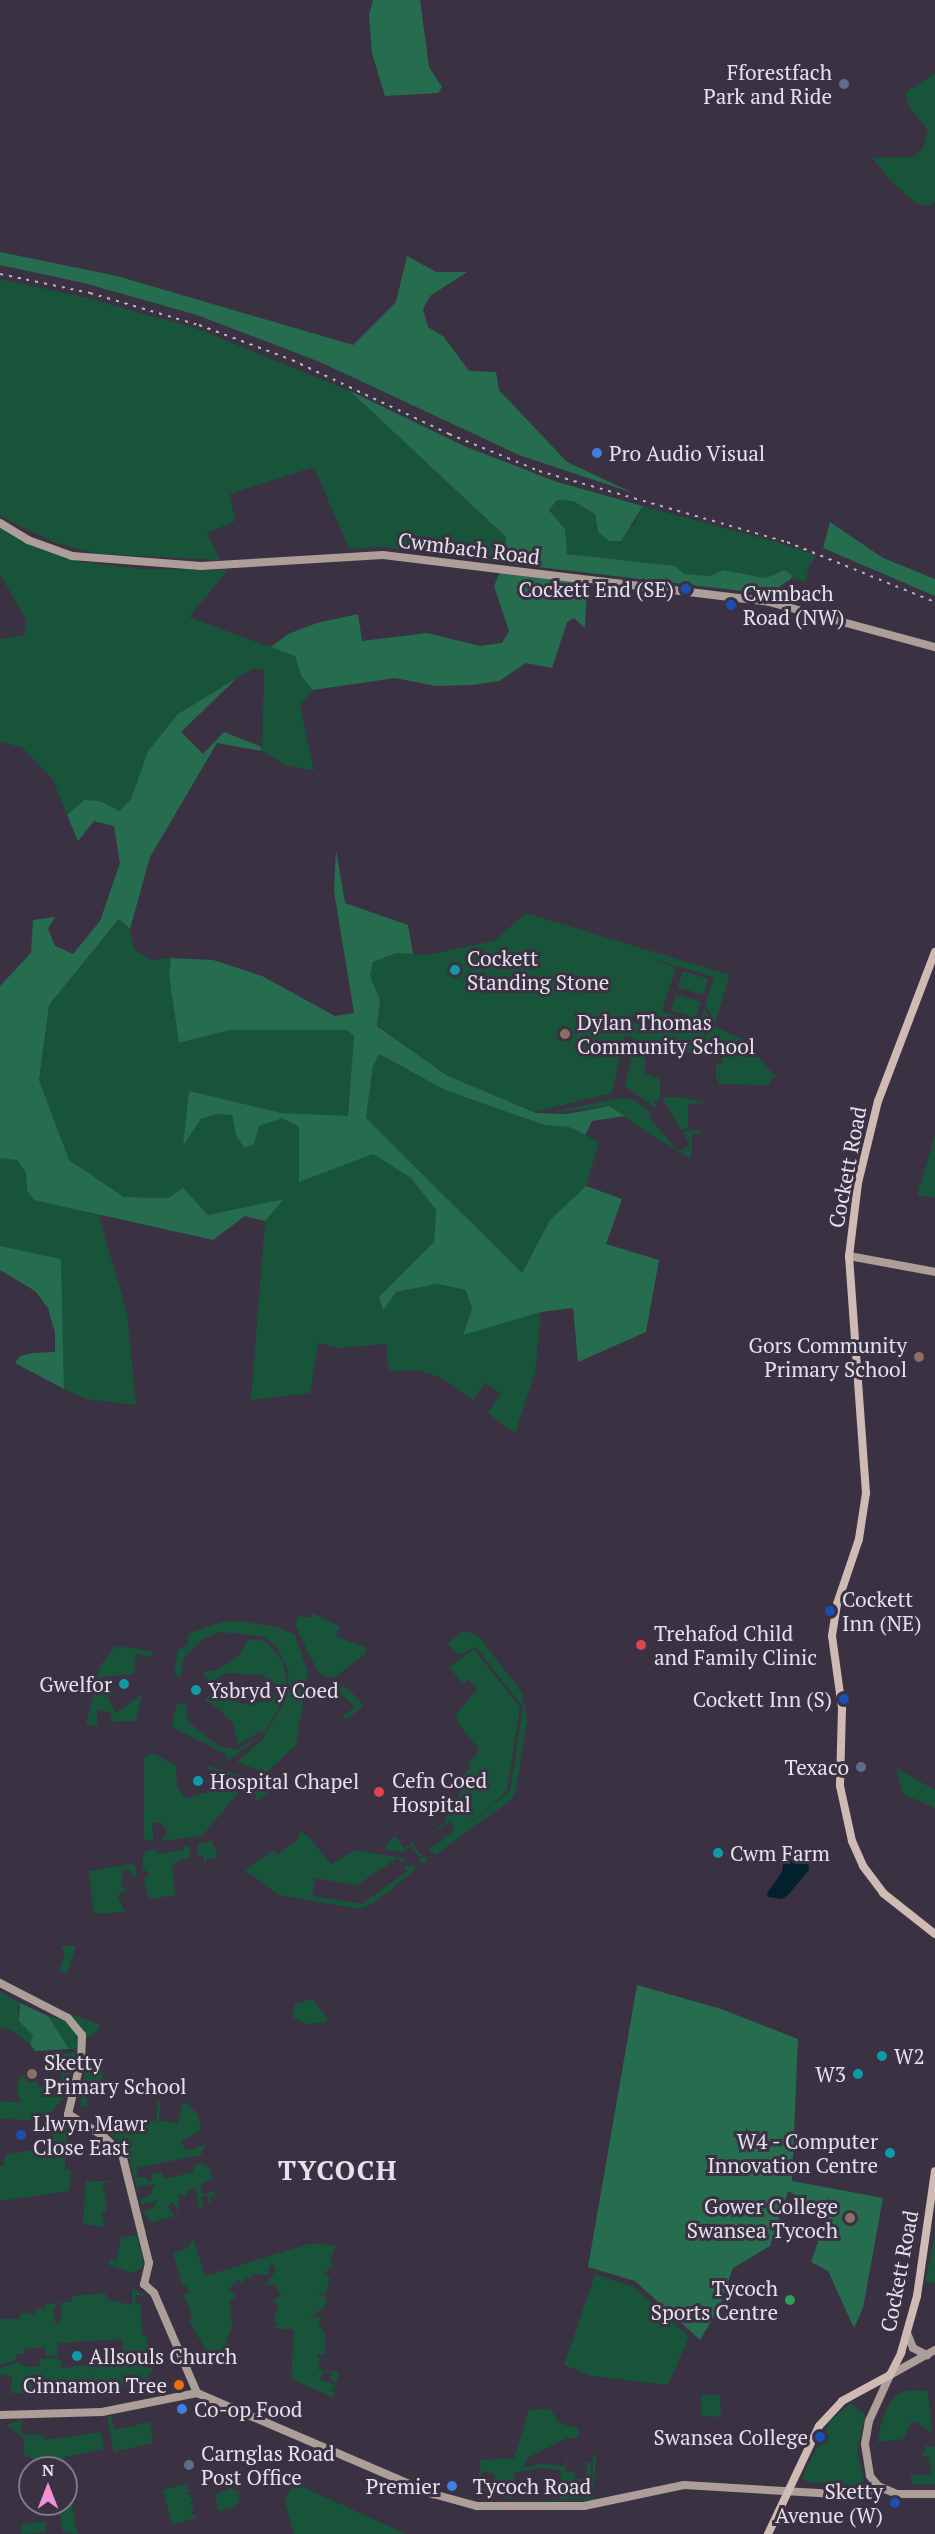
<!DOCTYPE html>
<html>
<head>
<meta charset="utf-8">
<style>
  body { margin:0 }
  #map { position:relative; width:935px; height:2534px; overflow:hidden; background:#3a3243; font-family:"PT Serif",serif }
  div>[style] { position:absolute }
  .green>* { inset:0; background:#17543a }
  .forest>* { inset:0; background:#266c4e }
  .water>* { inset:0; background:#02212d }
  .secondary>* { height:8px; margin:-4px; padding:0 4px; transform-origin:4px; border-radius:4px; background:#ae9e99 }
  .primary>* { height:8px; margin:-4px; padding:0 4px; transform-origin:4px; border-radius:4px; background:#d0bbb4 }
  .rail>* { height:2px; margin-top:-1px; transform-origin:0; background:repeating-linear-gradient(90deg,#b9b4c1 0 3px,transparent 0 9px) }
  .dots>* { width:16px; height:16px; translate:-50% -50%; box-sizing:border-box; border:3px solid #3a3243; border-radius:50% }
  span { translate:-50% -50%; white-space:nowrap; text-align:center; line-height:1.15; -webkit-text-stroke:6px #3a3243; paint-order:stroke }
  .poi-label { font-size:21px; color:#e5e1ec }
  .right { translate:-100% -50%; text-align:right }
  .left { translate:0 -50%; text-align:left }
  .street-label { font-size:21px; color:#e5e1ec }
  .district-label { font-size:27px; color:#e5e1ec; font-weight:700; letter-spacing:1.5px }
  .north { position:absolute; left:18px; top:2456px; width:60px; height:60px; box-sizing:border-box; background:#3a3243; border:2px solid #7e7887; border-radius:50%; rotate:0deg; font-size:16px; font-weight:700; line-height:24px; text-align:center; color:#e5e1ec }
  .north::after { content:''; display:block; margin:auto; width:21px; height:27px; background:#f391d5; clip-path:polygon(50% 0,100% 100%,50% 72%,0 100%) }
</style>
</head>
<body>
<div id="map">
  <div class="green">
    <div style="clip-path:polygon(935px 73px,935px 201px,929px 206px,917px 204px,891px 181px,872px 158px,913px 157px,923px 148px,928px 130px,909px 107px,905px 93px)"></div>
    <div style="clip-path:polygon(0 279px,87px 298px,198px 329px,350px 391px,506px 537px,503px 563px,383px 547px,349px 549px,314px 467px,230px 494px,235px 521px,207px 533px,220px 560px,99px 554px,56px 543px,7px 520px,0 515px)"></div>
    <div style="clip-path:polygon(557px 500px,573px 501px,596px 515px,598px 532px,633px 526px,643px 506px,776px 542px,815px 555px,813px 562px,810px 563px,805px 582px,791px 578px,784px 570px,766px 578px,723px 570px,710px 576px,683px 574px,675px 566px,567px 554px,565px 529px,549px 509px)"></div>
    <div style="clip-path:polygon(0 525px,21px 541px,81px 562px,141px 569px,228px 570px,189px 617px,295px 656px,302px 677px,313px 690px,300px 705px,314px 771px,286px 765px,262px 751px,264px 671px,254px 668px,178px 714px,148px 751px,131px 799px,118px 811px,100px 801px,84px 800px,67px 815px,53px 780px,23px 748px,0 741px,0 639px,25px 635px,26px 620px,0 574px)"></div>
    <div style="clip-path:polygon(526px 913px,730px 975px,715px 1023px,705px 1004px,714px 977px,646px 957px,676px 968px,662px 1011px,673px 1015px,661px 1027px,628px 1015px,623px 1019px,660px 1031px,675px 1015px,699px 1023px,704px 1009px,709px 1016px,699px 1053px,663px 1051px,625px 1035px,612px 1093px,534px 1112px,448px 1076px,377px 1025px,380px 1000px,370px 976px,373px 962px,397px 953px,427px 955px,494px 941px)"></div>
    <div style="clip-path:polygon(120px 919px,130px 929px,134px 950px,151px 960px,171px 958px,169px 975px,180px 1043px,231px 1030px,347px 1030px,354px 1036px,348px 1117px,282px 1113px,189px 1091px,184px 1144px,201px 1119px,217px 1114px,232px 1115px,236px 1135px,254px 1144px,258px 1126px,282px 1117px,299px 1127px,299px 1181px,373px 1154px,411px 1178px,436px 1210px,434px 1242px,379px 1297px,383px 1310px,396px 1292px,437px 1284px,466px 1290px,472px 1309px,463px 1334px,541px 1312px,535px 1373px,515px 1433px,488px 1413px,501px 1393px,485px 1383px,473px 1400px,440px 1377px,416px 1370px,389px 1371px,386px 1344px,339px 1348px,318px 1343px,310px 1393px,251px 1400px,265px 1221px,283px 1200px,208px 1215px,168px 1198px,124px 1197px,68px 1160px,39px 1080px,49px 1005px)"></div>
    <div style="clip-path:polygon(683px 971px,708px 979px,703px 995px,678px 987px)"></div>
    <div style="clip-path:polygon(676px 994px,701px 1002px,696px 1018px,671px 1010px)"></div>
    <div style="clip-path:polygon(709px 1024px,757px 1046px,751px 1049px,777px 1078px,771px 1078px,770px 1085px,717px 1084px,720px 1079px,716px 1079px,716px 1065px,722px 1064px,722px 1049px,702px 1045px)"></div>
    <div style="clip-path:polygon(635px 1041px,657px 1050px,645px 1050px,645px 1074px,660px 1079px,660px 1096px,657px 1102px,654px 1100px,657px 1109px,625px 1086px)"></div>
    <div style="clip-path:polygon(378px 1054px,445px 1090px,544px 1125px,569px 1127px,599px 1142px,586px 1186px,550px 1220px,522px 1273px,366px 1118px,373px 1066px)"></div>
    <div style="clip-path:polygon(662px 1097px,680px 1097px,707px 1103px,688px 1104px,688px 1128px,681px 1130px)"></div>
    <div style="clip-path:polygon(613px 1099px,633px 1099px,652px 1113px,649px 1116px,652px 1121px,678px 1151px,690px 1146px,683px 1131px,700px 1130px,700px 1134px,692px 1134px,691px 1159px,650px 1134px,609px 1106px,548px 1113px)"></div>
    <div style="clip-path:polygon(935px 1135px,935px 1197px,917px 1196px)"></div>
    <div style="clip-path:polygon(0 1158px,17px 1160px,26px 1173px,27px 1191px,34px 1200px,98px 1213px,127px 1313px,136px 1405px,86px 1399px,64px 1389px,60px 1260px,0 1246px)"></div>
    <div style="clip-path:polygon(313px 1613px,340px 1627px,336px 1636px,367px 1648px,364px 1655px,335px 1677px,325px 1677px,317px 1670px,295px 1625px,298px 1616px,311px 1618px)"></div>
    <div style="clip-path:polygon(238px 1621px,277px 1627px,295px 1635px,308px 1673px,296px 1745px,266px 1773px,237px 1762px,262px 1740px,285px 1701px,289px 1671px,276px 1646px,262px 1636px,220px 1632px,202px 1640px,184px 1657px,181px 1678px,174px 1673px,178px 1650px,188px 1644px,188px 1634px,221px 1622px)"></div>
    <div style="clip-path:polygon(464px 1630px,479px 1637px,522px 1692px,527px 1721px,516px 1790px,511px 1800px,435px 1855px,429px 1850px,454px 1830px,451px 1821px,421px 1840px,447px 1821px,445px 1817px,455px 1809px,464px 1774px,471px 1768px,467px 1762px,477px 1755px,478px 1748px,458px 1723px,456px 1714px,477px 1690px,469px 1680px,463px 1684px,449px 1667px,474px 1649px,520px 1707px,508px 1786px,503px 1795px,462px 1830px,510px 1791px,523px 1707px,476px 1647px,459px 1655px,452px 1649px,448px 1643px)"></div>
    <div style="clip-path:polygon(248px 1639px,266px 1641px,282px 1661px,287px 1680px,283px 1701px,283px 1690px,262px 1675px,226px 1673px,210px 1682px,204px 1675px,204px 1672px,217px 1670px,238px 1657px)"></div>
    <div style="clip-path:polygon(115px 1646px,152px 1651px,152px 1657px,136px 1654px,134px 1674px,101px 1677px,115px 1714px,142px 1694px,136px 1721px,110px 1722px,112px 1713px,97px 1709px,97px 1727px,86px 1724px,100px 1666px)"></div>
    <div style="clip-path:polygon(334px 1687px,347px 1687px,364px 1706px,345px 1720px,343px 1716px,355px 1707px)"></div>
    <div style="clip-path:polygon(212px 1691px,222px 1698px,244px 1704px,270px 1701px,278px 1695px,281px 1705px,264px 1733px,261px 1731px,238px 1745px,233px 1724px,219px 1708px,205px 1701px)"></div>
    <div style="clip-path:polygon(185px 1703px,188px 1722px,220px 1747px,238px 1749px,262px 1735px,229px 1760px,222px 1752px,172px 1727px,176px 1705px)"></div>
    <div style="clip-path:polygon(154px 1753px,176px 1766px,177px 1787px,185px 1798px,210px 1792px,218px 1786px,239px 1792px,202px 1836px,160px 1841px,168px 1832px,160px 1822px,152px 1823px,154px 1842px,144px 1839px,144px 1757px)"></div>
    <div style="clip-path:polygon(206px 1765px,245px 1777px,249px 1784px,241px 1792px,217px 1784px,216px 1770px,207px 1769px)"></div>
    <div style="clip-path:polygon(896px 1768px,935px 1790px,935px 1808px,903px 1794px)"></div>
    <div style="clip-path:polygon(268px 1779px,278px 1785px,255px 1803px,256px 1790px)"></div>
    <div style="clip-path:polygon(299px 1831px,308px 1836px,331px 1864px,356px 1850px,407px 1859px,401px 1862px,397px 1858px,357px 1885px,315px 1878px,312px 1896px,362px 1904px,407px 1871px,404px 1866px,415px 1865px,414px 1871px,373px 1904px,359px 1909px,278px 1895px,245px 1870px,272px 1851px,279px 1854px,298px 1839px)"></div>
    <div style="clip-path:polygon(395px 1836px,404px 1848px,415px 1841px,413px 1845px,423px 1858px,427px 1856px,426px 1862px,418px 1863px,421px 1859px,411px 1846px,403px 1852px,386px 1850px,387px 1843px)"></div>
    <div style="clip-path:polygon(212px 1841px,218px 1858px,207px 1859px,204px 1864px,203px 1855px,198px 1856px,197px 1844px)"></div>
    <div style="clip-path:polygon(184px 1846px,190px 1846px,190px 1857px,172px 1864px,175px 1895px,149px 1899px,144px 1880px,149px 1874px,143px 1868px,143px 1853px,155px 1848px,156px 1854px,184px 1850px)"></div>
    <div style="clip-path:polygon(130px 1864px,135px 1866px,137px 1876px,132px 1877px,130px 1869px,123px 1870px,121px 1886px,127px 1889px,118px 1896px,125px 1912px,94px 1914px,89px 1871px)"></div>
    <div style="clip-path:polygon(61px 1946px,76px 1946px,67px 1974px,59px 1970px,65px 1954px)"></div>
    <div style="clip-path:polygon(0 1991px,20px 2003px,17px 2012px,33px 2035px,30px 2044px,11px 2030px,0 2028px)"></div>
    <div style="clip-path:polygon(312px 1999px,326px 2016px,327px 2022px,307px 2024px,292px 2017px,295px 2004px)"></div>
    <div style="clip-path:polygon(66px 2012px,100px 2025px,98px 2030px,87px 2039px)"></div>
    <div style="clip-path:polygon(48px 2016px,64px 2019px,80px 2037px,80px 2050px,69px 2049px)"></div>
    <div style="clip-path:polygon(74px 2052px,76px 2056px,63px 2098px,52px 2112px,48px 2115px,41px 2109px,45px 2116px,36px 2120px,0 2119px,0 2101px,22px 2103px,17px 2091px,19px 2077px,33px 2073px,40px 2087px,52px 2089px,61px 2082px,64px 2057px,40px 2058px)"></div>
    <div style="clip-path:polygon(102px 2065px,103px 2092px,87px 2094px,87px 2106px,80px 2106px,85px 2068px)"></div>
    <div style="clip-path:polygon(183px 2101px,198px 2114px,201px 2130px,181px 2142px,186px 2151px,205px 2145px,201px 2155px,136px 2168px,138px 2177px,145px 2177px,148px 2182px,152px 2180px,151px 2175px,161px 2172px,164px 2179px,194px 2172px,193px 2165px,204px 2164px,210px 2169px,212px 2179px,200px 2185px,203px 2194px,215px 2191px,215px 2195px,214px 2198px,209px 2195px,212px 2202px,209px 2205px,208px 2195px,201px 2197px,203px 2207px,199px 2208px,195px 2187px,186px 2192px,187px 2197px,178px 2194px,179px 2214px,174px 2203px,171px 2203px,168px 2207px,174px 2216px,152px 2223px,143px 2211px,153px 2208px,158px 2200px,141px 2205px,140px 2199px,150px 2196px,155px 2184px,139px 2186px,138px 2192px,126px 2148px,97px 2124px,101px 2119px,107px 2119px,112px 2127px,119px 2120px,157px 2121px,157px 2102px,161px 2102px,159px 2120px,178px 2124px)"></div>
    <div style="clip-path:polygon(67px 2127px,65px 2169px,71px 2170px,69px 2191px,0 2201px,0 2166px,4px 2166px,5px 2155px,32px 2150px,33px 2144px,36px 2153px,49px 2152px,53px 2132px)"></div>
    <div style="clip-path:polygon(86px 2181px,116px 2181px,102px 2183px,106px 2197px,106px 2211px,102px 2212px,104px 2227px,83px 2224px)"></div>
    <div style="clip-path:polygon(137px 2235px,144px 2266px,133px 2273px,109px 2265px,109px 2259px,116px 2260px,116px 2265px,121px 2237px)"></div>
    <div style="clip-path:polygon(935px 2235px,935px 2283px,925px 2282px)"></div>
    <div style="clip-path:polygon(193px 2239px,205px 2276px,308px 2244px,336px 2245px,330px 2259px,333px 2265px,323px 2274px,330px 2278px,325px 2294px,316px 2293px,327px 2298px,325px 2307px,310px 2317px,325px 2318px,319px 2320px,319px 2326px,325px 2333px,325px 2355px,318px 2354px,317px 2358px,324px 2361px,319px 2361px,318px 2370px,339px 2372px,337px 2383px,330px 2380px,332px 2373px,323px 2372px,320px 2379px,337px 2386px,330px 2391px,335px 2393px,334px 2398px,291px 2379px,294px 2330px,273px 2328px,277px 2325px,274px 2320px,278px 2304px,271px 2302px,281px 2295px,275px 2284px,265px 2286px,276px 2270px,274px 2265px,270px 2265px,268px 2275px,252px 2274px,251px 2280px,245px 2276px,244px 2284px,238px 2279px,229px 2289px,237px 2296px,230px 2300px,232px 2327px,226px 2343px,232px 2348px,215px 2361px,210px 2357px,189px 2321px,192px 2317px,184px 2295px,189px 2293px,187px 2286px,183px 2287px,173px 2253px,188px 2248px)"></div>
    <div style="clip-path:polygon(595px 2274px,634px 2287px,689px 2337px,668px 2385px,592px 2376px,564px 2365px)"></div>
    <div style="clip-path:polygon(132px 2288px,146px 2296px,136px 2295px,135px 2301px,141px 2306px,142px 2335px,147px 2335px,148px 2346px,152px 2346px,150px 2357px,157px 2360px,149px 2366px,154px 2371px,148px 2373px,149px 2381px,162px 2379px,164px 2392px,150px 2395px,147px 2382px,95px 2391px,92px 2370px,93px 2392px,42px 2393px,29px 2389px,28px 2393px,11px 2393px,12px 2376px,0 2375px,0 2368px,18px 2362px,26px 2367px,40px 2366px,40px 2359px,59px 2358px,62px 2368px,94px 2364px,93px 2355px,123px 2350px,123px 2339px,58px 2343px,57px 2356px,46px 2356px,45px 2347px,24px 2349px,24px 2354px,16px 2354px,16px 2360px,0 2365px,0 2319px,18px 2319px,24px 2312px,35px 2315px,35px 2309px,45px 2309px,45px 2304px,59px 2303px,53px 2309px,56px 2324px,60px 2324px,62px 2302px,72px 2302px,72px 2296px,105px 2293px,108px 2300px,132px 2305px)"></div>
    <div style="clip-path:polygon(908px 2390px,928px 2391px,932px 2433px,916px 2422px,911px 2423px,904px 2439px,877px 2442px,884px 2413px,895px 2396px)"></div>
    <div style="clip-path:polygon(701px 2395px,720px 2395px,721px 2417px,701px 2416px)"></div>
    <div style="clip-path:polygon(851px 2403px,865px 2415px,857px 2451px,865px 2486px,807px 2482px,802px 2477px,831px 2420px)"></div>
    <div style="clip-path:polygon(550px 2409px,559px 2423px,579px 2429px,578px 2438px,567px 2438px,527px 2458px,523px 2468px,544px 2463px,563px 2467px,567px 2455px,565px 2472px,575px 2472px,575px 2479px,586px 2479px,587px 2462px,591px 2462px,591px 2497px,559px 2499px,561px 2470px,540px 2468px,513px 2473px,516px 2489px,510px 2499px,492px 2491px,495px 2474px,482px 2471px,480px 2480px,492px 2482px,490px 2492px,484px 2491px,482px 2497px,483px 2488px,480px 2487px,479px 2496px,476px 2494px,481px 2460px,514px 2458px,529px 2410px)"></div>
    <div style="clip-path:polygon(111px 2416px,115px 2430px,151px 2422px,152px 2443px,114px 2452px,107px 2417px)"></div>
    <div style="clip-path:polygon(22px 2420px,21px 2431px,25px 2435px,44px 2435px,45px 2440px,101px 2432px,104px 2449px,64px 2457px,66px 2468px,42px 2468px,34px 2459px,24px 2455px,24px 2438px,6px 2425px)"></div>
    <div style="clip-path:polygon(926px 2445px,935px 2447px,935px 2484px,911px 2484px,911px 2475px,931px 2475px,929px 2457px,922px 2456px)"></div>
    <div style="clip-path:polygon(593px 2452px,596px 2457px,593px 2500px,516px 2502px,592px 2498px)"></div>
    <div style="clip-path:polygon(66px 2470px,75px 2523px,78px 2534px,63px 2532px,58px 2505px,66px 2504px)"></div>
    <div style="clip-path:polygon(188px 2483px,187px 2489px,191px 2492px,185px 2494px,191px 2496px,193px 2501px,189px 2503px,195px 2509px,191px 2513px,197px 2518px,172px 2525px,163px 2490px)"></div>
    <div style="clip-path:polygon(294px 2483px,406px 2534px,294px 2534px,285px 2501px)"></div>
    <div style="clip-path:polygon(231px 2488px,239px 2492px,239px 2500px,235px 2507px,219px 2511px,215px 2495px)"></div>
    <div style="clip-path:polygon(46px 2522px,46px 2532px,22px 2534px,21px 2524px)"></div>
  </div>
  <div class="forest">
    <div style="clip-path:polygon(373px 0,420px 0,429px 67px,442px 87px,438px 93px,385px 96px,372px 53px,369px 15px)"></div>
    <div style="clip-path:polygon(0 252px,117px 276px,353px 345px,396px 302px,407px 256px,436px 272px,467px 272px,430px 296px,423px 309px,428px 327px,444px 337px,469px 371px,496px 372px,499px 390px,567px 462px,633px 493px,519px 455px,320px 362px,197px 315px,84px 283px,0 265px)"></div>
    <div style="clip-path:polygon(350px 391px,464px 446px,557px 482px,643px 506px,621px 541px,609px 541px,598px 532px,595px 514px,573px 501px,557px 500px,549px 510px,565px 529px,567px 554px,675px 566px,684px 574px,710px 576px,723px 570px,766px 578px,784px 570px,792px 575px,791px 579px,768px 594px,503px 563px,506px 537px)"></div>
    <div style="clip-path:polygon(830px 522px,883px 558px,935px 579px,935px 596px,823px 548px)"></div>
    <div style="clip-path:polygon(500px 572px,587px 583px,585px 628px,574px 618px,567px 622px,552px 668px,526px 663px,499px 681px,472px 685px,436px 686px,395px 678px,313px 690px,302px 677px,295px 656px,271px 647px,288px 634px,317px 623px,358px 614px,362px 641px,427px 633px,480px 646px,502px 643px,509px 631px,494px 586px)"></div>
    <div style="clip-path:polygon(237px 678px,181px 732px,203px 754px,224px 732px,260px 746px,262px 751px,217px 743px,150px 857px,130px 929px,119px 919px,49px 1005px,39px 1080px,69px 1160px,124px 1197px,168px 1198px,183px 1188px,208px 1215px,284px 1199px,265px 1221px,245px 1216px,213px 1240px,34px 1200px,27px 1191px,26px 1173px,17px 1160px,0 1158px,0 986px,31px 953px,33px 920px,55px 917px,48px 929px,55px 946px,73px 954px,100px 921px,120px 863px,114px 826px,94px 821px,78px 841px,67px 815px,84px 800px,100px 801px,119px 811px,131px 799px,148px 751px,178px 714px)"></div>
    <div style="clip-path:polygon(336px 850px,345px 903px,408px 925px,413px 954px,397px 953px,373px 962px,370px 976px,380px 1000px,377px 1026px,448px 1076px,536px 1113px,567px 1114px,609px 1106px,625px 1116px,592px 1121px,585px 1135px,569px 1127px,544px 1125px,445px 1090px,379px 1054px,373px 1066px,366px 1118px,522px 1273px,550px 1220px,586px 1186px,622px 1199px,606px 1244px,659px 1260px,646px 1332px,578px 1362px,573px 1308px,541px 1312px,463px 1335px,472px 1309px,466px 1290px,437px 1284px,396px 1292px,383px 1311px,379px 1297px,434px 1242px,436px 1210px,411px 1178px,373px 1154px,299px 1182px,299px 1127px,282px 1118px,259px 1126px,254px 1144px,244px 1148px,236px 1135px,232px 1115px,217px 1114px,201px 1119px,183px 1146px,189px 1091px,282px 1113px,348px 1116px,354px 1036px,347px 1030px,231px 1030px,179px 1043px,169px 975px,171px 958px,213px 960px,262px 976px,335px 1016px,354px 1013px,334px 891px)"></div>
    <div style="clip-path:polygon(0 1246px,61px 1259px,64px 1389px,15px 1363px,20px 1356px,33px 1353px,55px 1352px,55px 1333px,48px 1308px,35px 1291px,0 1270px)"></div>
    <div style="clip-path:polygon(637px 1985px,721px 2009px,798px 2039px,792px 2181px,883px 2198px,863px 2308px,854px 2328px,828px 2271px,811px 2262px,828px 2213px,788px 2191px,770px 2246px,733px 2268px,719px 2308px,700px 2340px,635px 2281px,588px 2267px)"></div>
    <div style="clip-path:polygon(20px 2003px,48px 2016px,69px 2049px,35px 2051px,30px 2044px,33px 2035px,19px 2021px)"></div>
  </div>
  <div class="water">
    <div style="clip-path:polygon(799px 1854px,808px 1858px,809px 1870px,788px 1895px,782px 1899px,768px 1897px,767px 1893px,782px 1872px,783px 1864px)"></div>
  </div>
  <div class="secondary">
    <div style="left:0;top:523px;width:33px;rotate:31deg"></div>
    <div style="left:28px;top:540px;width:47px;rotate:20deg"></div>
    <div style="left:72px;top:556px;width:129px;rotate:4.4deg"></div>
    <div style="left:201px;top:566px;width:182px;rotate:-3.5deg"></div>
    <div style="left:383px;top:555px;width:389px;rotate:6.9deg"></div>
    <div style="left:769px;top:602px;width:172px;rotate:15.2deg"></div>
    <div style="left:849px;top:1256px;width:87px;rotate:10.5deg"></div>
    <div style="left:0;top:1983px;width:76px;rotate:27.2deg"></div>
    <div style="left:68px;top:2018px;width:22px;rotate:51deg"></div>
    <div style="left:82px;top:2035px;width:25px;rotate:92deg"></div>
    <div style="left:81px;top:2060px;width:56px;rotate:103.5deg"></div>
    <div style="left:68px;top:2114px;width:40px;rotate:32deg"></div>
    <div style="left:102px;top:2135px;width:28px;rotate:44deg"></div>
    <div style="left:122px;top:2154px;width:112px;rotate:76.1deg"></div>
    <div style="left:149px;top:2263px;width:22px;rotate:103deg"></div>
    <div style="left:144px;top:2284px;width:13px;rotate:42deg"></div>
    <div style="left:154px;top:2293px;width:109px;rotate:66.7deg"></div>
    <div style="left:907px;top:2333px;width:16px;rotate:68deg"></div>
    <div style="left:913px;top:2348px;width:16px;rotate:27deg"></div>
    <div style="left:935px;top:2350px;width:51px;rotate:150.9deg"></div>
    <div style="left:890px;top:2375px;width:51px;rotate:114.5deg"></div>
    <div style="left:869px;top:2421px;width:23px;rotate:100deg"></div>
    <div style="left:865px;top:2444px;width:32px;rotate:81deg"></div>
    <div style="left:870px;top:2476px;width:13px;rotate:51deg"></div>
    <div style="left:878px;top:2486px;width:21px;rotate:23deg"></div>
    <div style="left:897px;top:2494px;width:38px"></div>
    <div style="left:0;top:2415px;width:102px;rotate:-1.7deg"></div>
    <div style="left:102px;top:2412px;width:97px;rotate:-11.3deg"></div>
    <div style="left:197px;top:2393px;width:257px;rotate:23.2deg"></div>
    <div style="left:433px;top:2494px;width:46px;rotate:15.3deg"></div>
    <div style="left:477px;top:2506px;width:107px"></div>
    <div style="left:584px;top:2506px;width:102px;rotate:-11.9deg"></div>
    <div style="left:684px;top:2485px;width:187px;rotate:3.4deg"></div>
    <div style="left:871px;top:2496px;width:15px;rotate:-28deg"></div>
  </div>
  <div class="primary">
    <div style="left:935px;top:952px;width:160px;rotate:110.9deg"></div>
    <div style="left:878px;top:1101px;width:84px;rotate:103.7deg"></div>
    <div style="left:858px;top:1183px;width:74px;rotate:97deg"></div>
    <div style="left:849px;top:1256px;width:238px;rotate:85.9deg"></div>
    <div style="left:866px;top:1493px;width:47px;rotate:98.7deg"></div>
    <div style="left:859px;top:1539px;width:69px;rotate:108.7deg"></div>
    <div style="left:837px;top:1604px;width:32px;rotate:99deg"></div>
    <div style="left:832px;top:1636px;width:73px;rotate:82.1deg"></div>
    <div style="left:842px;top:1708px;width:78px;rotate:91.5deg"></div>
    <div style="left:840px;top:1786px;width:56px;rotate:77.7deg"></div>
    <div style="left:852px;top:1841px;width:27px;rotate:66deg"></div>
    <div style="left:863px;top:1866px;width:34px;rotate:53deg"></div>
    <div style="left:883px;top:1893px;width:66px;rotate:38.3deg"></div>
    <div style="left:768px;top:2534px;width:119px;rotate:-64.7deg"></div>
    <div style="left:819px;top:2426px;width:34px;rotate:-47deg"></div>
    <div style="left:842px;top:2401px;width:55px;rotate:-28.4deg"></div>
    <div style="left:890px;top:2375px;width:25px;rotate:-63deg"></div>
    <div style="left:901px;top:2353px;width:59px;rotate:-74.3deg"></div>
    <div style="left:917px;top:2296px;width:126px;rotate:-81.8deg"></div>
  </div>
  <div class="rail">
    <div style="left:0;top:274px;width:92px;rotate:11.9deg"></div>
    <div style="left:90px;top:293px;width:114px;rotate:16.4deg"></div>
    <div style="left:199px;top:325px;width:99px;rotate:20.6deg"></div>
    <div style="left:292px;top:360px;width:174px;rotate:25.2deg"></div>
    <div style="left:449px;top:434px;width:97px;rotate:22.3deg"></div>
    <div style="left:539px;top:471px;width:258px;rotate:16deg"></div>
    <div style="left:787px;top:542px;width:160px;rotate:22.1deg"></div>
  </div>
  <div class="dots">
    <div style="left:844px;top:84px;background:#5c6f8a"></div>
    <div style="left:597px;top:453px;background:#3f7fe0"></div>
    <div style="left:686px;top:589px;background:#1a4fb4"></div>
    <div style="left:731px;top:605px;background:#1a4fb4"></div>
    <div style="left:455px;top:970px;background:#0f9aa8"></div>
    <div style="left:565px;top:1034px;background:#8d6e63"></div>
    <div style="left:919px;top:1357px;background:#8d6e63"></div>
    <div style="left:830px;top:1611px;background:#1a4fb4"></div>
    <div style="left:641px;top:1645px;background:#e0444e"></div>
    <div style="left:124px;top:1684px;background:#0f9aa8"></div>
    <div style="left:196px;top:1690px;background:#0f9aa8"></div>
    <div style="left:844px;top:1699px;background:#1a4fb4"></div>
    <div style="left:861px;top:1767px;background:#5c6f8a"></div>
    <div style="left:198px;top:1781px;background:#0f9aa8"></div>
    <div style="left:379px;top:1792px;background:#e0444e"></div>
    <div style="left:718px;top:1853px;background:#0f9aa8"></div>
    <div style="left:882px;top:2056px;background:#0f9aa8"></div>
    <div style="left:32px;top:2074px;background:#8d6e63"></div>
    <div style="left:858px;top:2074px;background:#0f9aa8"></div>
    <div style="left:21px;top:2135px;background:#1a4fb4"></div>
    <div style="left:890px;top:2153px;background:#0f9aa8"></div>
    <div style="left:850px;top:2218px;background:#8d6e63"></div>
    <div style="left:790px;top:2300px;background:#2e9e5b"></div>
    <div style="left:77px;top:2356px;background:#0f9aa8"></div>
    <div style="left:179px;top:2385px;background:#e8710a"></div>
    <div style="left:182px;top:2409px;background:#3f7fe0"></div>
    <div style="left:820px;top:2437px;background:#1a4fb4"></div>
    <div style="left:189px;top:2465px;background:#5c6f8a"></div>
    <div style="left:452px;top:2486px;background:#3f7fe0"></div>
    <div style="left:895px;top:2503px;background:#1a4fb4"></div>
  </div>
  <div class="poi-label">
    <span class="right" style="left:832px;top:84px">Fforestfach<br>Park and Ride</span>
    <span class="left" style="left:609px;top:453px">Pro Audio Visual</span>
    <span class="right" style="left:674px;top:589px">Cockett End (SE)</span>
    <span class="left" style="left:743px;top:605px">Cwmbach<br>Road (NW)</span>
    <span class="left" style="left:467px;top:970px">Cockett<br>Standing Stone</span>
    <span class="left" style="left:577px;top:1034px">Dylan Thomas<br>Community School</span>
    <span class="right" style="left:907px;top:1357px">Gors Community<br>Primary School</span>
    <span class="left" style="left:842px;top:1611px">Cockett<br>Inn (NE)</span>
    <span class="left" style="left:654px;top:1645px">Trehafod Child<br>and Family Clinic</span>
    <span class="right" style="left:112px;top:1684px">Gwelfor</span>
    <span class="left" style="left:208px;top:1690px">Ysbryd y Coed</span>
    <span class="right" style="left:832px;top:1699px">Cockett Inn (S)</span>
    <span class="right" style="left:849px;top:1767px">Texaco</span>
    <span class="left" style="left:392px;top:1792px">Cefn Coed<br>Hospital</span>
    <span class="left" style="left:210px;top:1781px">Hospital Chapel</span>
    <span class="left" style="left:730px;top:1853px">Cwm Farm</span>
    <span class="left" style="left:894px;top:2056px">W2</span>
    <span class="left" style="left:44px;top:2074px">Sketty<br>Primary School</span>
    <span class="right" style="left:846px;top:2074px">W3</span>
    <span class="left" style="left:33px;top:2135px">Llwyn Mawr<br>Close East</span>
    <span class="right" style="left:878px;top:2153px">W4 - Computer<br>Innovation Centre</span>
    <span class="right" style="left:838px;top:2218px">Gower College<br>Swansea Tycoch</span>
    <span class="right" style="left:778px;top:2300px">Tycoch<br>Sports Centre</span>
    <span class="left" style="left:89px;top:2356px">Allsouls Church</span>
    <span class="right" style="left:167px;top:2385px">Cinnamon Tree</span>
    <span class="left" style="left:194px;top:2409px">Co-op Food</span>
    <span class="right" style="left:808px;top:2437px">Swansea College</span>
    <span class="left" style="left:201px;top:2465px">Carnglas Road<br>Post Office</span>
    <span class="right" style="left:440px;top:2486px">Premier</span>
    <span class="right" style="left:883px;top:2503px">Sketty<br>Avenue (W)</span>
  </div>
  <div class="street-label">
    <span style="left:469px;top:548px;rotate:7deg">Cwmbach Road</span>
    <span style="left:847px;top:1167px;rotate:-79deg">Cockett Road</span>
    <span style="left:899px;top:2271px;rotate:-79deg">Cockett Road</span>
    <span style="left:532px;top:2486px">Tycoch Road</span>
  </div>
  <div class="district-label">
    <span style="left:338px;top:2171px">TYCOCH</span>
  </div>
  <div class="north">N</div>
</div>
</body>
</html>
